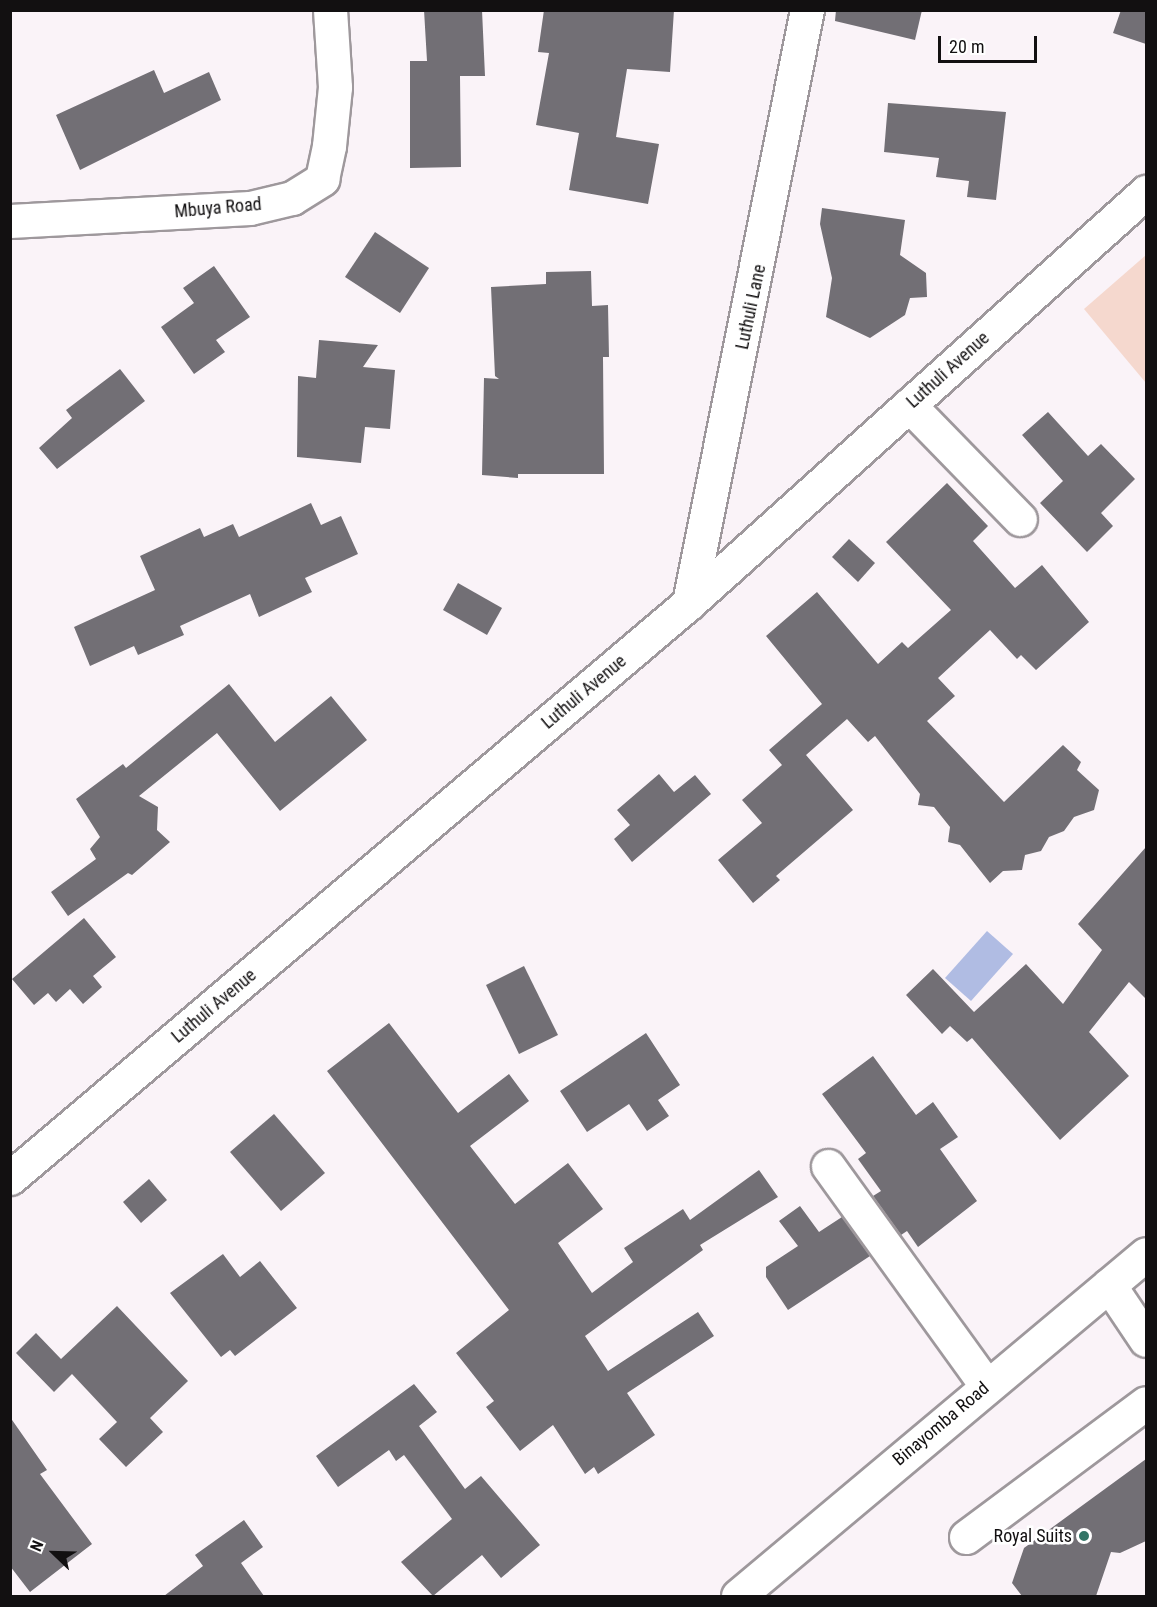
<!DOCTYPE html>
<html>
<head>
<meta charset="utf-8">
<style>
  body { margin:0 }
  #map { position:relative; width:1157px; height:1607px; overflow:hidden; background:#faf3f8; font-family:"Roboto Condensed",sans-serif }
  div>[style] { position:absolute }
  .green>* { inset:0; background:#f5d8ce }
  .water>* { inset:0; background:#b0bce3 }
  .building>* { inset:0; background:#726f75 }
  .roads { filter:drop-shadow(2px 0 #9e989c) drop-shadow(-2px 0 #9e989c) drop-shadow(0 2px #9e989c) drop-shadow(0 -2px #9e989c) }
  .minor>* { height:33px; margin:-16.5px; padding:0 16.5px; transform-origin:16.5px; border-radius:16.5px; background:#fff }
  .dots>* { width:16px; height:16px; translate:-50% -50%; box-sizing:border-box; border:3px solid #fff; border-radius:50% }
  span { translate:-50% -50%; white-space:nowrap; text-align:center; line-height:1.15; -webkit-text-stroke:5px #fff; paint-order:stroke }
  .street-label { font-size:18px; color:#121011 }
  .poi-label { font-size:18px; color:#121011 }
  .right { translate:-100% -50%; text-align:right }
  .frame { position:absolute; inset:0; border:12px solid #121011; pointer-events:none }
  .north { position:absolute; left:24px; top:1523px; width:60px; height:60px; -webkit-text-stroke:4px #fff; paint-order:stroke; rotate:293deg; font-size:16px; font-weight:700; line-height:24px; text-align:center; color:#121011 }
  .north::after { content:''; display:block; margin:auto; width:21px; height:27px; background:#121011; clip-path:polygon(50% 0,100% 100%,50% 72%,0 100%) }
  .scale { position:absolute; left:938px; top:36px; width:99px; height:27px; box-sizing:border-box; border:3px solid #121011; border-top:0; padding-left:8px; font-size:18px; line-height:21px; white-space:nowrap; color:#121011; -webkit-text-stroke:4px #fff; paint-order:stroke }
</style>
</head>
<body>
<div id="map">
  <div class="green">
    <div style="clip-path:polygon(1146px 255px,1146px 383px,1084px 309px)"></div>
  </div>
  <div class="water">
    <div style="clip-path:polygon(987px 931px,1013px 954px,971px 1001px,945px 978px)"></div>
  </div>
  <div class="building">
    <div style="clip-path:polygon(424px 10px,482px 10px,485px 76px,460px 76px,461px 167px,410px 168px,410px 61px,427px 61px)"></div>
    <div style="clip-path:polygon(544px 10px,674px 10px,670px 72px,627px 69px,616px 137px,659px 144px,648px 204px,569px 190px,579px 133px,536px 125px,549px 53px,538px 52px)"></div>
    <div style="clip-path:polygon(836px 10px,922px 10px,915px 40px,835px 21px)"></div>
    <div style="clip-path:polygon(1121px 10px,1146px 10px,1146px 44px,1113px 33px)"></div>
    <div style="clip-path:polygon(154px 70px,164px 93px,209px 72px,221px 100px,80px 170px,56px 115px)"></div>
    <div style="clip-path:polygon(888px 103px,1006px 112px,996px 200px,967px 197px,969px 181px,936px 177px,939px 158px,884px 152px)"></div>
    <div style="clip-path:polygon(822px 208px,905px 220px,900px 255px,926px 273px,927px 297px,910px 298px,905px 315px,870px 338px,826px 317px,832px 278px,820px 224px)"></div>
    <div style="clip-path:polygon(375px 232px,429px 268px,400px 313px,345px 277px)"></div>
    <div style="clip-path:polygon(214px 266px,250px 317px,216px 340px,225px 352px,194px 374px,161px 327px,194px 303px,183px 288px)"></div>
    <div style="clip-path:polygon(591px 271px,592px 306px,608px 305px,609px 357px,603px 357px,604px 474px,518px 474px,518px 478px,482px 475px,484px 378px,499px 379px,495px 376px,491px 287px,546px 284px,546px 272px)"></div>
    <div style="clip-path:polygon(319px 340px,378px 345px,363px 367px,395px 370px,390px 429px,365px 427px,361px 463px,297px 457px,298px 376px,316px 378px)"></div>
    <div style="clip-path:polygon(120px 369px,145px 401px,57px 469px,39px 448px,72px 418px,66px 410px)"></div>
    <div style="clip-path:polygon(1048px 412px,1088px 456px,1101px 444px,1135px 479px,1101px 513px,1113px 526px,1087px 552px,1040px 503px,1063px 481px,1022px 435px)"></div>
    <div style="clip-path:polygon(947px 483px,988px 526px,973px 541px,1015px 588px,1042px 565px,1089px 622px,1036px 670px,1021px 655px,1017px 659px,990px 630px,938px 678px,955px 696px,927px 721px,1004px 802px,1063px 745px,1081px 762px,1077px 770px,1099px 790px,1094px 810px,1074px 817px,1064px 831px,1049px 837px,1041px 851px,1025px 855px,1022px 870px,1003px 871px,990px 883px,960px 845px,948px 842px,950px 827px,934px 807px,918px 805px,920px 794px,875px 736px,868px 742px,847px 719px,806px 755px,853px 810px,776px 876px,780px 880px,753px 903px,718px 860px,762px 823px,742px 800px,782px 765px,769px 750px,822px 704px,766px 636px,817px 592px,878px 664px,902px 642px,908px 648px,951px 610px,886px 542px)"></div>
    <div style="clip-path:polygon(311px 503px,321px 525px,341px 516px,358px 554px,305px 578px,312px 592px,259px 617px,250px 594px,180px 626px,184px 635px,138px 655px,134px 646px,90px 666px,74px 627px,155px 590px,140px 556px,200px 528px,204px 537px,233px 524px,239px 537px)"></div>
    <div style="clip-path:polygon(849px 539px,875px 563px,858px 582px,832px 557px)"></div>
    <div style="clip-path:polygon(458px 583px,502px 608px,487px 635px,443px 610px)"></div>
    <div style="clip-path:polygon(229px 684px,275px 742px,331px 696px,367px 740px,280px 811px,217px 733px,139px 796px,158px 807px,157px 830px,170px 842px,132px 875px,128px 873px,68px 916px,51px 892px,96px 859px,90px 849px,100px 837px,76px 799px,123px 764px,126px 768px)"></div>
    <div style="clip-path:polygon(659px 774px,674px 792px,695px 775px,711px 794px,632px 862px,614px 839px,630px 825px,617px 810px)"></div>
    <div style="clip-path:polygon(1146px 847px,1146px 999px,1129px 982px,1089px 1032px,1129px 1076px,1060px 1140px,972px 1038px,967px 1042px,950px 1026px,942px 1034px,906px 995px,933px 969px,974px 1012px,1026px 964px,1063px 1004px,1102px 950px,1078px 924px)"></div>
    <div style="clip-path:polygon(84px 918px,116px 957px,93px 976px,102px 987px,83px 1004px,70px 989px,56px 1002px,48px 993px,34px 1005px,12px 979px)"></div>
    <div style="clip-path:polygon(524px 966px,558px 1035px,519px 1054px,486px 985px)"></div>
    <div style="clip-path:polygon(389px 1023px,458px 1113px,509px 1074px,529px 1101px,470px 1146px,515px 1204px,568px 1163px,603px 1209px,558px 1243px,592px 1293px,633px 1262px,624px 1248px,683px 1209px,690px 1220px,759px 1170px,778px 1197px,700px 1245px,703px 1250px,585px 1336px,608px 1371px,698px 1312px,714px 1336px,627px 1393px,655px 1435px,598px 1474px,594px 1467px,585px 1474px,553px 1425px,520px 1451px,486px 1407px,494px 1401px,456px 1353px,509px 1310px,327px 1071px)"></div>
    <div style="clip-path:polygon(646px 1033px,680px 1085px,658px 1100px,669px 1116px,647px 1131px,629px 1104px,587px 1132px,560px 1091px)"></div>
    <div style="clip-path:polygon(873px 1056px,916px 1115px,933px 1102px,958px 1137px,940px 1149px,977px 1201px,918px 1247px,907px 1231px,901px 1235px,873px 1196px,881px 1191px,858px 1159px,866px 1153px,822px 1094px)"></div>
    <div style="clip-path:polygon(274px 1114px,325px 1173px,281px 1211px,230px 1152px)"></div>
    <div style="clip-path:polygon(149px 1179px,167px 1200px,141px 1223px,123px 1202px)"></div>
    <div style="clip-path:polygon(800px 1206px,819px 1232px,842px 1217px,870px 1256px,788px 1310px,766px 1277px,766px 1267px,798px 1246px,779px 1221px)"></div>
    <div style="clip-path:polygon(223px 1254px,240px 1277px,260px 1261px,297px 1308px,235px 1356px,230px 1350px,221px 1357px,170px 1293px)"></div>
    <div style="clip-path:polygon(117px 1306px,188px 1381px,150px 1418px,163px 1432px,126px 1467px,99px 1439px,117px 1422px,72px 1374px,54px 1392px,16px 1353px,36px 1333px,61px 1359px)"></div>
    <div style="clip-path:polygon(414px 1384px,437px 1412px,419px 1426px,465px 1489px,481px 1476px,540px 1545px,501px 1578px,482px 1555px,433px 1596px,401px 1562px,452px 1519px,404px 1455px,396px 1461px,389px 1450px,338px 1487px,316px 1456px)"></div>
    <div style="clip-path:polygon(10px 1417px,47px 1470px,40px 1474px,92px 1544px,30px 1592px,10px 1566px)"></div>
    <div style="clip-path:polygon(1146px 1459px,1146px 1541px,1120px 1553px,1111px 1552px,1096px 1596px,1022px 1596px,1012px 1583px,1024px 1548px)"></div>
    <div style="clip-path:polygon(244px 1520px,263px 1547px,241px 1563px,264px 1596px,164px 1596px,203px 1566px,195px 1555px)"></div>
  </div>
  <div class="roads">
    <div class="minor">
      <div style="left:10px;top:221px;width:240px;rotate:-3.1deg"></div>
      <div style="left:250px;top:208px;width:43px;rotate:-13.4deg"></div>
      <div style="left:292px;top:198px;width:36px;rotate:-32deg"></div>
      <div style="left:322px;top:179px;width:34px;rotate:-78deg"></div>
      <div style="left:329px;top:146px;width:59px;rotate:-84.2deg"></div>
      <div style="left:335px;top:87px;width:77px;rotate:-93.7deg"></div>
      <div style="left:909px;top:405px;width:159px;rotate:45.8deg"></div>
      <div style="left:689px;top:603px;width:605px;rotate:-78.75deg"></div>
      <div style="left:828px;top:1166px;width:270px;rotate:54.2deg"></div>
      <div style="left:10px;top:1178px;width:890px;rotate:-40.26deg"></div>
      <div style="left:689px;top:603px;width:615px;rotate:-41.97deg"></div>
      <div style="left:1109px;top:1285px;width:66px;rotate:56.1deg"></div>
      <div style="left:966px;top:1537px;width:224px;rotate:-36.7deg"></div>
      <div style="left:738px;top:1596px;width:532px;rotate:-39.97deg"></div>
    </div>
  </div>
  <div class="dots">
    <div style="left:1084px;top:1536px;background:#337566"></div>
  </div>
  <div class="street-label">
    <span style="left:218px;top:208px;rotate:-5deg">Mbuya Road</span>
    <span style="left:751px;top:307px;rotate:-78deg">Luthuli Lane</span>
    <span style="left:948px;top:370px;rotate:-42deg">Luthuli Avenue</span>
    <span style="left:584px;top:692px;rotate:-40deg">Luthuli Avenue</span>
    <span style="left:214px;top:1006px;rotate:-40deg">Luthuli Avenue</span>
    <span style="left:941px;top:1424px;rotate:-40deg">Binayomba Road</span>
  </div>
  <div class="poi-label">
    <span class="right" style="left:1072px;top:1536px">Royal Suits</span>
  </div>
  <div class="frame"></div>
  <div class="north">N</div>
  <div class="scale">20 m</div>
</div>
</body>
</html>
